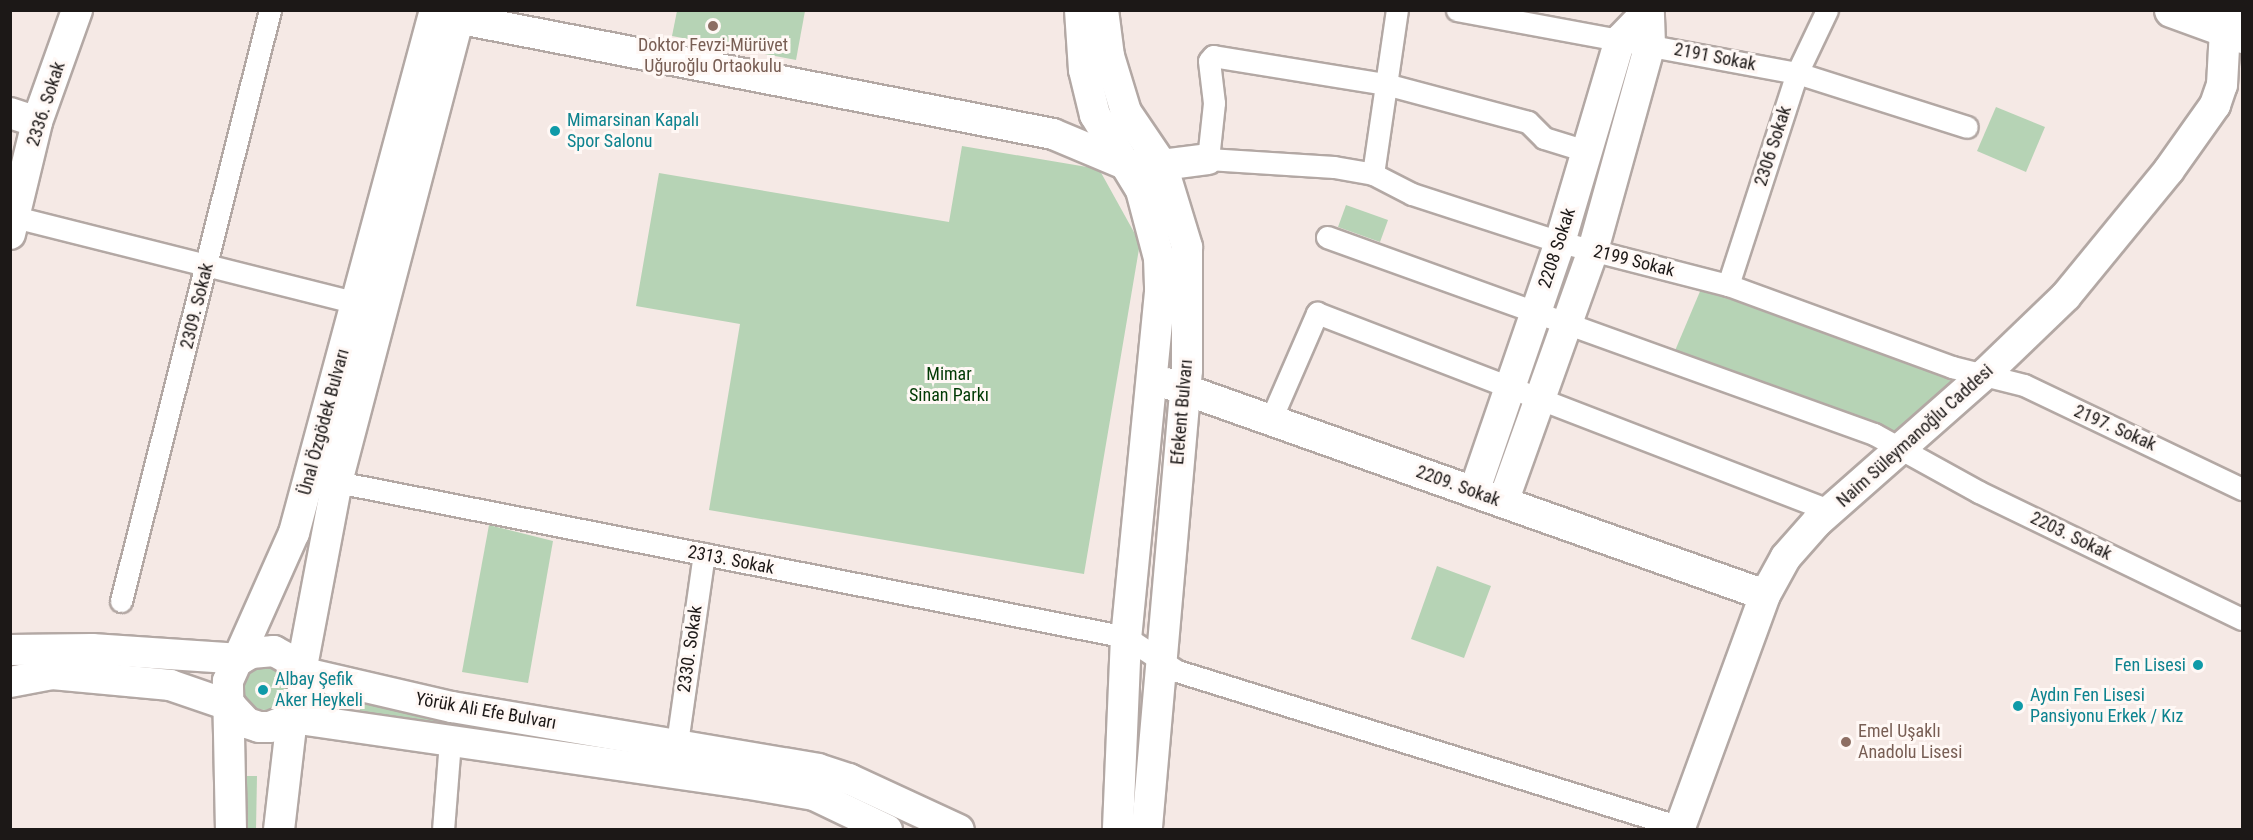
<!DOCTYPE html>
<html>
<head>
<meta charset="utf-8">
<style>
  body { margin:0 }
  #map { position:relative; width:2253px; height:840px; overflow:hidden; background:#f5e9e5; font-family:"Roboto Condensed",sans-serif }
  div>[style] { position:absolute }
  .green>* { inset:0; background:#b6d3b5 }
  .round { border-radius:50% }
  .roads { filter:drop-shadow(2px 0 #b3a8a4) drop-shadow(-2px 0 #b3a8a4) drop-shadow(0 2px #b3a8a4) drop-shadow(0 -2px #b3a8a4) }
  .street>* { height:21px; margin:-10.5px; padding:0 10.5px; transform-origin:10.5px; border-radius:10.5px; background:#fff }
  .secondary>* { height:30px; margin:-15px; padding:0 15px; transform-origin:15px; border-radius:15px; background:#fff }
  .primary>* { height:33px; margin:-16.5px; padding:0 16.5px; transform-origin:16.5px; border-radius:16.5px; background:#fff }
  .dots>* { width:16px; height:16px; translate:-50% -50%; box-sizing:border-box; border:3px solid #fff8f5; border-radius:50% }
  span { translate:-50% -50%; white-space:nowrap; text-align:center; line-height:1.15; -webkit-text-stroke:6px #fff8f5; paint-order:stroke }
  .education-label { font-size:18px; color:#785e54 }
  .left { translate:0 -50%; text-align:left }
  .street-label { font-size:18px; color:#1c1817 }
  .culture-label { font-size:18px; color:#0d838f }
  .right { translate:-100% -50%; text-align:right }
  .park-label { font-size:18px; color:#003a04 }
  .frame { position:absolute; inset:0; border:12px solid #1c1817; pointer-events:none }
</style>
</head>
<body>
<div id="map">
  <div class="green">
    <div style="clip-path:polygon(677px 11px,805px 11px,796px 60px,672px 36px)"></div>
    <div style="clip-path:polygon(1996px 107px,2045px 127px,2026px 172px,1977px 151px)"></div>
    <div style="clip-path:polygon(962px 146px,1099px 169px,1140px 243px,1084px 574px,709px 510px,740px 324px,636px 306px,659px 173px,949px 222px)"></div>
    <div style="clip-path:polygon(1346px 205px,1388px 220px,1380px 242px,1338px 227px)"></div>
    <div style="clip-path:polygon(1701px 289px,1951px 377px,1953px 382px,1901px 433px,1888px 432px,1674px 353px)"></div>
    <div style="clip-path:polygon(489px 525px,553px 541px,528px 683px,462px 672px)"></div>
    <div style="clip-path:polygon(1437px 566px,1491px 586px,1464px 658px,1411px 639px)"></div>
    <div class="round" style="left:243px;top:666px;width:44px;height:44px"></div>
    <div style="clip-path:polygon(362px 698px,650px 751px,648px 757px,359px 715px)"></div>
    <div style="clip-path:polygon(238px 776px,257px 776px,256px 829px,238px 830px)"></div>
  </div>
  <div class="roads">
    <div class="street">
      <div style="left:1457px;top:10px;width:346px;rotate:10.5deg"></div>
      <div style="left:1797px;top:73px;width:178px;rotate:17.6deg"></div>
      <div style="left:1586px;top:151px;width:44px;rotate:-162.8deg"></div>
      <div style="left:1544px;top:138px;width:23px;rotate:-135deg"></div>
      <div style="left:1528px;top:122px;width:148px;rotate:-165.1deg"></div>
      <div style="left:1385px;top:84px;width:174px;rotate:-170.8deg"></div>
      <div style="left:1213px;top:56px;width:6px;rotate:129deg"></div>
      <div style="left:1209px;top:61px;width:42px;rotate:83.2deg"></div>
      <div style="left:1214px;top:103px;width:56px;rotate:96.1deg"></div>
      <div style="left:1208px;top:159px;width:126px;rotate:3.6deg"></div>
      <div style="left:1334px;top:167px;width:40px;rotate:10deg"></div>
      <div style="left:1373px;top:174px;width:44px;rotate:27.1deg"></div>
      <div style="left:1412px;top:194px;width:156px;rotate:18deg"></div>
      <div style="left:1560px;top:242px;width:173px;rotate:14.4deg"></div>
      <div style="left:1728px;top:285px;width:239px;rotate:20.1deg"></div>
      <div style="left:1952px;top:367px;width:74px;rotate:14deg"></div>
      <div style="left:2024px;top:385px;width:242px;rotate:25.5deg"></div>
      <div style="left:1373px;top:174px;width:166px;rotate:-81.7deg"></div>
      <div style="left:15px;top:217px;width:365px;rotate:14.1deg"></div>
      <div style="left:1327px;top:237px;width:581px;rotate:19.81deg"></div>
      <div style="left:1874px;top:434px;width:120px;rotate:28.9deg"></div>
      <div style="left:1979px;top:492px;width:292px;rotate:25.8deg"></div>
      <div style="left:1728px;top:285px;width:223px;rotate:-72deg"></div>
      <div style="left:1797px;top:73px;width:70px;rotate:-64.5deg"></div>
      <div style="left:1271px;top:419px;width:116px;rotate:-66.5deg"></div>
      <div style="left:1317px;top:313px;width:551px;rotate:21.07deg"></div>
      <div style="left:337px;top:482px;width:804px;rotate:11.11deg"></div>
      <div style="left:1126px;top:637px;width:61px;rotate:33.7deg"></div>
      <div style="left:1177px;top:671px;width:527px;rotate:17.23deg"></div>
      <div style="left:121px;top:601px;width:609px;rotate:-75.85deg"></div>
      <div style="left:677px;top:743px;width:191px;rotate:-81.9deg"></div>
      <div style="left:443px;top:830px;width:88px;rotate:-85.5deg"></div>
    </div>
    <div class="secondary">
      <div style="left:1080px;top:10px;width:60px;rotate:86.2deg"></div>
      <div style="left:1084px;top:70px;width:46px;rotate:76.3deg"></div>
      <div style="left:1095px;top:115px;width:88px;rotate:58.5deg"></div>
      <div style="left:1141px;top:190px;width:70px;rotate:75.2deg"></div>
      <div style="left:1159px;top:258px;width:34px;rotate:88deg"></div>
      <div style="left:1160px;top:292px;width:347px;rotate:95.6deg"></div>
      <div style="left:1126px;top:637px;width:193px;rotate:92.4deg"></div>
      <div style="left:1103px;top:10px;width:46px;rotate:82.6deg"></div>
      <div style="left:1109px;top:56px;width:59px;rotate:73.1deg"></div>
      <div style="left:1126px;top:112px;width:64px;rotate:55.8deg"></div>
      <div style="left:1162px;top:165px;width:86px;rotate:73deg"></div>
      <div style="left:1187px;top:247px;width:123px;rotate:90deg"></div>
      <div style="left:1187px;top:370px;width:462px;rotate:95deg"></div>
      <div style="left:441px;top:15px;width:623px;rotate:11deg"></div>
      <div style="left:1053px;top:134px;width:80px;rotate:22.7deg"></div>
      <div style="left:1127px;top:165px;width:35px"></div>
      <div style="left:1162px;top:165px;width:46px;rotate:-7.4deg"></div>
      <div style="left:10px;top:113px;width:28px;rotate:18deg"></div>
      <div style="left:10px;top:234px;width:115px;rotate:-76.4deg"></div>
      <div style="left:37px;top:122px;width:119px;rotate:-70.3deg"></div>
      <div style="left:1166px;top:383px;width:635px;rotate:19.49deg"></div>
      <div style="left:1474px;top:492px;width:264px;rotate:-71deg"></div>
      <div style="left:1560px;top:242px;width:211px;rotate:-73.5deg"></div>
      <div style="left:1620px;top:40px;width:40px;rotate:-46deg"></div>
      <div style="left:1503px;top:502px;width:268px;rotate:-70.3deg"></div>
      <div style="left:1593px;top:250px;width:213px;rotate:-74.5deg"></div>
      <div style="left:1650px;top:45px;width:35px;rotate:-92deg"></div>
      <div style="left:10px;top:650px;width:82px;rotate:-0.7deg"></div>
      <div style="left:92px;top:649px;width:149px;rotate:3.8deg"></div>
      <div style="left:241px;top:659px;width:12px;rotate:-31deg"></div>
      <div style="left:251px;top:653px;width:23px;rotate:-5deg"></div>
      <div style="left:274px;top:651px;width:23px;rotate:29deg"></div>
      <div style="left:294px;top:662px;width:12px;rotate:55deg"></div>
      <div style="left:301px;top:672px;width:155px;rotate:13.1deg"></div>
      <div style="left:452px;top:707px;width:371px;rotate:9.6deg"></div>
      <div style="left:818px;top:769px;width:33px;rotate:18deg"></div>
      <div style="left:849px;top:779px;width:121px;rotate:24.9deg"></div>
      <div style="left:10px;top:682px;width:43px;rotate:-10.8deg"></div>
      <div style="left:52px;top:674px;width:119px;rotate:5.3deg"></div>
      <div style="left:170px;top:685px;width:65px;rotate:19deg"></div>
      <div style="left:231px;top:706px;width:23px;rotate:47deg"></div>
      <div style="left:247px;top:723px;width:13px;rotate:18deg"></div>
      <div style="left:259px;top:727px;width:11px"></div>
      <div style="left:270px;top:727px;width:24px;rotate:-22deg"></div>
      <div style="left:292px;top:718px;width:457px;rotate:8.2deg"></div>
      <div style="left:744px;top:783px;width:71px;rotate:9.7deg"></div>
      <div style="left:814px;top:795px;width:81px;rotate:25.6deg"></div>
      <div style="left:231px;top:830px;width:149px;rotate:-91.2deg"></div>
      <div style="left:228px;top:681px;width:162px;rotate:-66deg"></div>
      <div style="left:294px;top:533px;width:542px;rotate:-74.91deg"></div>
      <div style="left:279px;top:830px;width:113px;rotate:-83.4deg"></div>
      <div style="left:292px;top:718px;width:24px;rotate:-60deg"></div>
      <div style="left:304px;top:697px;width:25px;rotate:-97deg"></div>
      <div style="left:301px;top:672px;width:193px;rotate:-79.3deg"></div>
      <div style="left:337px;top:482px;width:488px;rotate:-75.3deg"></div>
      <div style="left:1679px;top:830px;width:250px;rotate:-69.9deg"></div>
      <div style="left:1765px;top:595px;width:43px;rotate:-61.1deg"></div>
      <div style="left:1786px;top:557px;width:47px;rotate:-48.5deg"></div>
      <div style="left:1817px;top:522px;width:225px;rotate:-41.4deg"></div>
      <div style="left:1986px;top:373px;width:111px;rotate:-43.9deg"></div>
      <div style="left:2066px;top:296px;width:163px;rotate:-50.7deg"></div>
      <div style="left:2169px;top:170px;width:80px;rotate:-54.7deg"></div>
      <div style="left:2215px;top:105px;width:21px;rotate:-71deg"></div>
      <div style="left:2222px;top:85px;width:56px;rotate:-86.9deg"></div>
      <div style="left:2225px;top:29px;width:20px;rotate:-72deg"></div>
    </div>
    <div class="primary">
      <div style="left:2171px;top:10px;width:76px;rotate:20.1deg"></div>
      <div style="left:2242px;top:10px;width:1px;rotate:90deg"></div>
    </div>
  </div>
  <div class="dots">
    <div style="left:713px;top:26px;background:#8d6e63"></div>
    <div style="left:555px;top:131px;background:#0f9aa8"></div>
    <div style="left:2198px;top:665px;background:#0f9aa8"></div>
    <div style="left:263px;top:690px;background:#0f9aa8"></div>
    <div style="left:2018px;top:706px;background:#0f9aa8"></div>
    <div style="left:1846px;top:742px;background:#8d6e63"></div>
  </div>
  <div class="education-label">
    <span style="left:713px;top:56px">Doktor Fevzi-Mürüvet<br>Uğuroğlu Ortaokulu</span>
    <span class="left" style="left:1858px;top:742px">Emel Uşaklı<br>Anadolu Lisesi</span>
  </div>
  <div class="street-label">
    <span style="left:1715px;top:57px;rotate:11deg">2191 Sokak</span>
    <span style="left:46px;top:104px;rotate:-72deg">2336. Sokak</span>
    <span style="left:1773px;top:146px;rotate:-72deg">2306 Sokak</span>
    <span style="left:1557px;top:248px;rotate:-72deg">2208 Sokak</span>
    <span style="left:1634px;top:261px;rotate:14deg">2199 Sokak</span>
    <span style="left:197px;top:306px;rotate:-76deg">2309. Sokak</span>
    <span style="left:1182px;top:412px;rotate:-85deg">Efekent Bulvarı</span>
    <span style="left:324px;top:422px;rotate:-75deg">Ünal Özgödek Bulvarı</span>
    <span style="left:2115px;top:428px;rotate:24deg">2197. Sokak</span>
    <span style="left:1915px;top:436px;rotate:-42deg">Naim Süleymanoğlu Caddesi</span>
    <span style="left:1458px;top:486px;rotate:20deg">2209. Sokak</span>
    <span style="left:2071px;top:536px;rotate:26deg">2203. Sokak</span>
    <span style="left:731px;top:560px;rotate:11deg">2313. Sokak</span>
    <span style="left:690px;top:649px;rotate:-82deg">2330. Sokak</span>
    <span style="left:486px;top:711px;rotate:10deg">Yörük Ali Efe Bulvarı</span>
  </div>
  <div class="culture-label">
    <span class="left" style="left:567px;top:131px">Mimarsinan Kapalı<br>Spor Salonu</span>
    <span class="right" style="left:2186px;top:665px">Fen Lisesi</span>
    <span class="left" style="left:275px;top:690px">Albay Şefik<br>Aker Heykeli</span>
    <span class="left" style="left:2030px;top:706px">Aydın Fen Lisesi<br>Pansiyonu Erkek / Kız</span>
  </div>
  <div class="park-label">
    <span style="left:949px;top:385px">Mimar<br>Sinan Parkı</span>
  </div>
  <div class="frame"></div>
</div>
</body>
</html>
